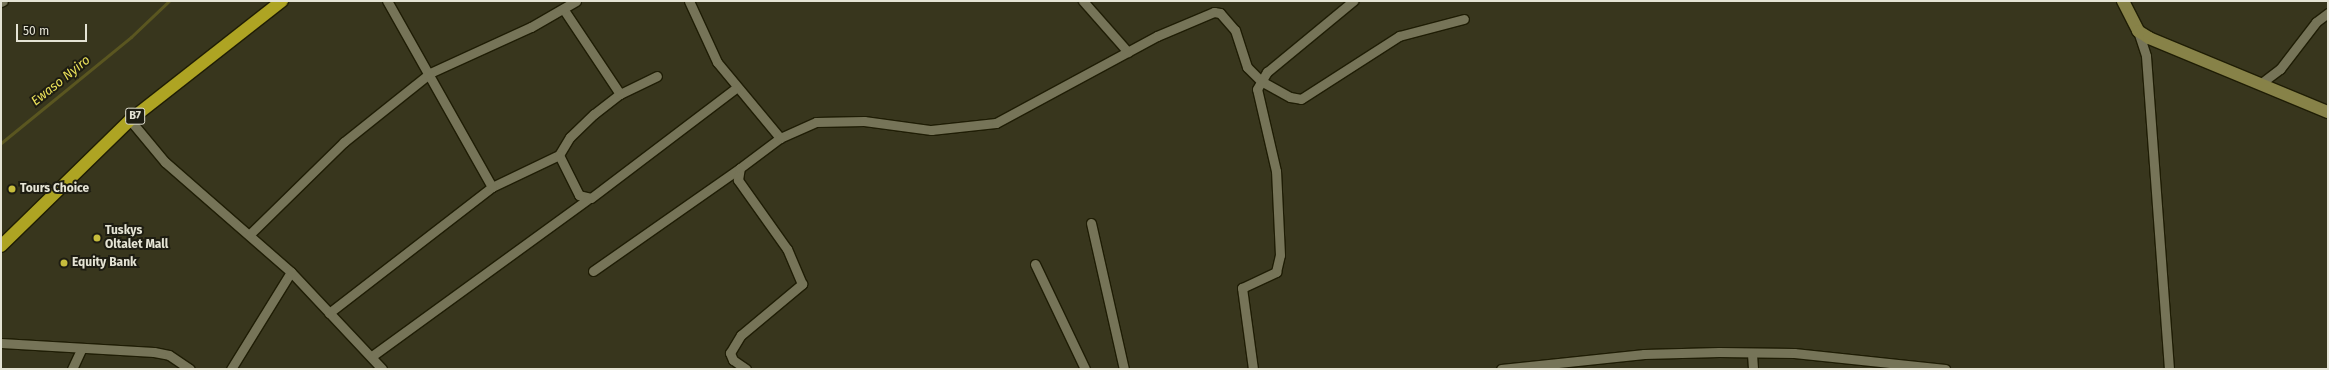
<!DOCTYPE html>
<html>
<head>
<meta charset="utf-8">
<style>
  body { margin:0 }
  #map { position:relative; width:2329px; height:370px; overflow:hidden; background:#38361d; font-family:"Fira Sans",sans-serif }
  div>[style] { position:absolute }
  .stream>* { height:3px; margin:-1.5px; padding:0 1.5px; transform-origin:1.5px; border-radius:1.5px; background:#5a5620 }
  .roads { filter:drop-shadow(1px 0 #1f1d05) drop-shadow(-1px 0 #1f1d05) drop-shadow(0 1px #1f1d05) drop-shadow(0 -1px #1f1d05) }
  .street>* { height:9px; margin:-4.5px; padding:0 4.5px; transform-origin:4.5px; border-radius:4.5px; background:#767458 }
  .secondary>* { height:12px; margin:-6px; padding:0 6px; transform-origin:6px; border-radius:6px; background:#878248 }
  .highway>* { height:12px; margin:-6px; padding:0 6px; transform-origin:6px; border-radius:6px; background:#aea423 }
  .dots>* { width:11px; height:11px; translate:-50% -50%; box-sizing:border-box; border:2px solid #1e1d12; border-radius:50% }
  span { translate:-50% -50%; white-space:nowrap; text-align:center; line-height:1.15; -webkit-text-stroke:4px #1e1d12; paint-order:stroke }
  .shield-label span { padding:1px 3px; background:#1e1d12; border:1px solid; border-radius:3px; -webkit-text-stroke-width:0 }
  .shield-label { font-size:11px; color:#e5e4d5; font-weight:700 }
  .poi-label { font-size:12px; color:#e5e4d5; font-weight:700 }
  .left { translate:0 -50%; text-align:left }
  .water-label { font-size:13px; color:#eae059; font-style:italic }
  .frame { position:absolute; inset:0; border:2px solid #e5e4d5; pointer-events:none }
  .scale { position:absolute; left:16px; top:24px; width:71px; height:18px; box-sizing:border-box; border:2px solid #e5e4d5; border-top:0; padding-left:5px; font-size:12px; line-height:14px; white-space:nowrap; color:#e5e4d5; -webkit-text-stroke:3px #1e1d12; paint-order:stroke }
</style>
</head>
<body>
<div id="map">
  <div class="stream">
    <div style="left:1px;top:143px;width:168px;rotate:-39.2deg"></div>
    <div style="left:131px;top:37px;width:52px;rotate:-43.5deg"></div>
  </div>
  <div class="roads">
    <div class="street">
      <div style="left:689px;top:1px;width:67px;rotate:65.3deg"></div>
      <div style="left:717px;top:62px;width:99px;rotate:50.3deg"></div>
      <div style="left:1083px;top:1px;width:68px;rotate:48.6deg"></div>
      <div style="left:1px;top:2px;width:2px;rotate:-27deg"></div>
      <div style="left:564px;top:10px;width:101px;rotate:56.3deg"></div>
      <div style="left:2138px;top:31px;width:26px;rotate:72deg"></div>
      <div style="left:2146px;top:56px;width:314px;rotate:85.8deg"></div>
      <div style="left:2260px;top:84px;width:25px;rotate:-37deg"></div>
      <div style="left:2280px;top:69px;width:59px;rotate:-52.5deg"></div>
      <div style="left:2316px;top:22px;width:15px;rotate:-37deg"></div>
      <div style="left:130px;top:120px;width:55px;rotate:50.2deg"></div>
      <div style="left:165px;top:162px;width:167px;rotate:41.1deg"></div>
      <div style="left:291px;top:272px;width:133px;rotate:46.8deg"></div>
      <div style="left:559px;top:155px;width:21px;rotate:-59deg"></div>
      <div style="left:570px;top:137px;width:33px;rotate:-44deg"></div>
      <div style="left:594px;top:114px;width:33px;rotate:-38deg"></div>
      <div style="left:620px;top:94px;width:41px;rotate:-25.9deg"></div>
      <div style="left:492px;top:187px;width:74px;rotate:-25.5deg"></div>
      <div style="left:559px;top:155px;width:45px;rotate:63.4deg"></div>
      <div style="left:579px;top:195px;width:12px;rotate:14deg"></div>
      <div style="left:591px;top:198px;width:182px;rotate:-37.2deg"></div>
      <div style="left:1091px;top:223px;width:150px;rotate:77.3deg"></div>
      <div style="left:250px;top:234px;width:132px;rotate:-44.4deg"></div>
      <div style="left:344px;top:142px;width:110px;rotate:-38.7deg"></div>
      <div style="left:430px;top:73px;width:111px;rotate:-24.5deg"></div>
      <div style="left:531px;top:27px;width:52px;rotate:-30deg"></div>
      <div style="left:1035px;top:264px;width:116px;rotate:64.5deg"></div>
      <div style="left:593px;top:271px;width:179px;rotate:-35deg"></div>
      <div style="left:329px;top:313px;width:206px;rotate:-37.7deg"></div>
      <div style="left:492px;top:187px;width:214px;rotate:-119.4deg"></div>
      <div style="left:1px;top:343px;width:153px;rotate:3.4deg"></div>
      <div style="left:154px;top:352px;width:15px;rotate:11deg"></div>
      <div style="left:169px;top:355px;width:25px;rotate:34deg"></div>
      <div style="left:1752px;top:354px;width:15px;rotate:86deg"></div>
      <div style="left:372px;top:356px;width:266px;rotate:-36deg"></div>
      <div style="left:72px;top:369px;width:23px;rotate:-65deg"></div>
      <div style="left:231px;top:369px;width:114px;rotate:-58.3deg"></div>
      <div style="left:746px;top:369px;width:16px;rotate:-145deg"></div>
      <div style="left:733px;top:360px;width:8px;rotate:-113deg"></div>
      <div style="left:730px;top:353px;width:21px;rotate:-59deg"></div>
      <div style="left:741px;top:335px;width:80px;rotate:-39.9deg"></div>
      <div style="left:802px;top:284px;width:38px;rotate:-113deg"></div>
      <div style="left:787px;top:249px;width:85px;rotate:-125.4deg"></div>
      <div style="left:738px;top:180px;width:12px;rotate:-81deg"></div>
      <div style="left:740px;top:168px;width:50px;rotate:-36.9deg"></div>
      <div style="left:780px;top:138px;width:39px;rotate:-24deg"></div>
      <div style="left:816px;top:122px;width:48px;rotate:-1.2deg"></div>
      <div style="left:864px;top:121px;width:68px;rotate:7.7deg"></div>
      <div style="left:931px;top:130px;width:65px;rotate:-6.1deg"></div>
      <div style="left:996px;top:123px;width:183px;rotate:-28.4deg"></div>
      <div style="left:1157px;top:36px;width:62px;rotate:-22.8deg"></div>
      <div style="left:1214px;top:12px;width:6px;rotate:9deg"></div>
      <div style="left:1220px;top:13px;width:23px;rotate:49deg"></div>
      <div style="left:1235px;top:30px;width:39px;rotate:72deg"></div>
      <div style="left:1247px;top:67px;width:20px;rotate:45deg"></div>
      <div style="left:1261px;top:81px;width:33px;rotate:29deg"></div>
      <div style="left:1290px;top:97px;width:11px;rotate:10deg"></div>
      <div style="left:1301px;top:99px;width:117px;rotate:-32.7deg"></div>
      <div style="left:1399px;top:36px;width:67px;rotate:-14.7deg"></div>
      <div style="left:1253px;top:369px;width:82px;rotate:-97.7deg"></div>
      <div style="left:1242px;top:288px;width:38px;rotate:-25deg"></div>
      <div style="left:1276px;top:272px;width:17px;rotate:-77deg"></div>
      <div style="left:1280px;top:255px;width:84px;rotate:-92.7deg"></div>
      <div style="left:1276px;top:171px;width:84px;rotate:-103deg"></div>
      <div style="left:1257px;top:89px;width:20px;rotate:-60deg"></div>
      <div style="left:1267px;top:72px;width:112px;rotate:-39.5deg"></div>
      <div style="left:1501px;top:369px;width:144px;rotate:-6deg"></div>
      <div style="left:1644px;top:354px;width:75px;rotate:-1.5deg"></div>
      <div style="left:1719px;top:352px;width:75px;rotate:0.8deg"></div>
      <div style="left:1794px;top:353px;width:152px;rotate:6deg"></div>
    </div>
    <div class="secondary">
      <div style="left:2123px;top:1px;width:34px;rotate:63deg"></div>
      <div style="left:2138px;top:31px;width:13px;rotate:32deg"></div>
      <div style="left:2149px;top:38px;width:194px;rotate:22.5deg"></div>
    </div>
    <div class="highway">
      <div style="left:1px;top:246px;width:180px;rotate:-44.3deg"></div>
      <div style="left:130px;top:120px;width:193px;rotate:-38.1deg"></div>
    </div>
  </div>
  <div class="dots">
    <div style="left:12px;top:189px;background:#c6bc3c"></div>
    <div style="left:97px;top:238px;background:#c6bc3c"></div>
    <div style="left:64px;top:263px;background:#c6bc3c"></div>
  </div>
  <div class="shield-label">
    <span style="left:135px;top:116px">B7</span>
  </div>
  <div class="poi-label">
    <span class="left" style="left:20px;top:189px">Tours Choice</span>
    <span class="left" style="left:105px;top:238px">Tuskys<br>Oltalet Mall</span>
    <span class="left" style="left:72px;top:263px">Equity Bank</span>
  </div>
  <div class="water-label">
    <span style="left:61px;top:81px;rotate:-39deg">Ewaso Nyiro</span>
  </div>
  <div class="frame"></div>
  <div class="scale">50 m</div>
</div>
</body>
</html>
